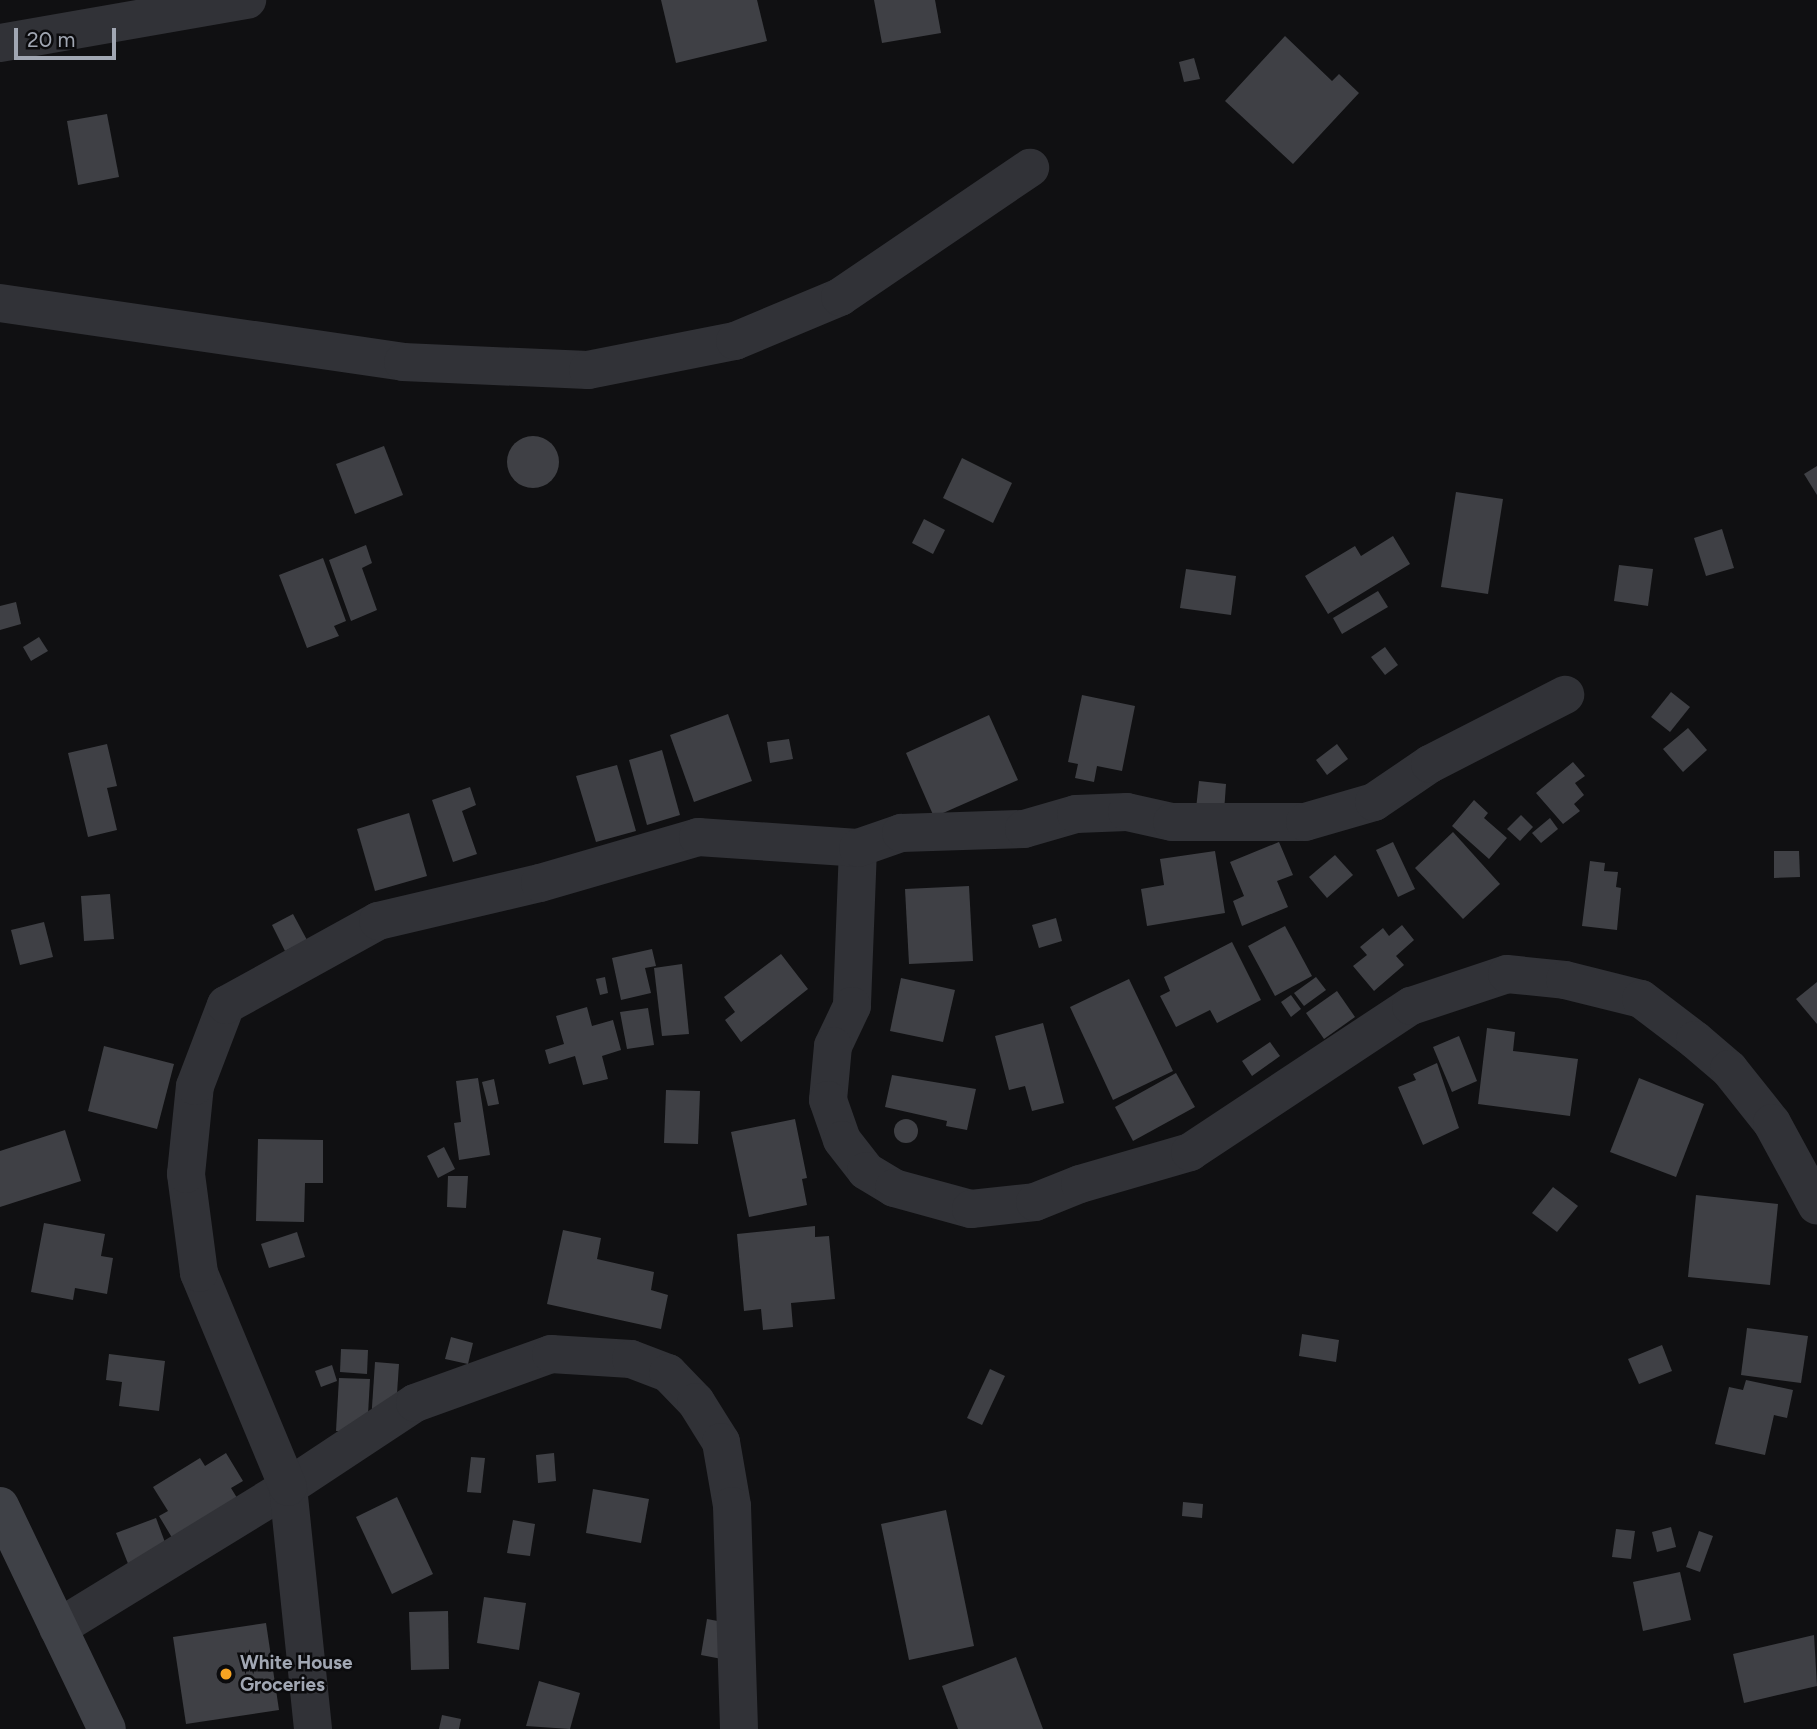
<!DOCTYPE html>
<html>
<head>
<meta charset="utf-8">
<style>
  body { margin:0 }
  #map { position:relative; width:1817px; height:1729px; overflow:hidden; background:#101012; font-family:Figtree,sans-serif }
  div>[style] { position:absolute }
  .building>* { inset:0; background:#3f4045 }
  .round { border-radius:50% }
  .street>* { height:38px; margin:-19px; padding:0 19px; transform-origin:19px; border-radius:19px; background:#313237 }
  .secondary>* { height:38px; margin:-19px; padding:0 19px; transform-origin:19px; border-radius:19px; background:#3f4147 }
  .dots>* { width:19px; height:19px; translate:-50% -50%; box-sizing:border-box; border:4px solid #0b0b0d; border-radius:50% }
  span { translate:-50% -50%; white-space:nowrap; text-align:center; line-height:1.15; -webkit-text-stroke:5px #0b0b0d; paint-order:stroke }
  .poi-label { font-size:19px; color:#a1a7b3; font-weight:700 }
  .left { translate:0 -50%; text-align:left }
  .scale { position:absolute; left:14px; top:28px; width:102px; height:32px; box-sizing:border-box; border:4px solid #a1a7b3; border-top:0; padding-left:9px; font-size:21px; line-height:24px; white-space:nowrap; color:#a1a7b3; -webkit-text-stroke:5px #0b0b0d; paint-order:stroke }
</style>
</head>
<body>
<div id="map">
  <div class="building">
    <div style="clip-path:polygon(661px 0,757px 0,767px 41px,676px 63px)"></div>
    <div style="clip-path:polygon(874px 0,935px 0,941px 33px,882px 43px)"></div>
    <div style="clip-path:polygon(1285px 36px,1332px 81px,1339px 74px,1359px 93px,1293px 164px,1225px 101px)"></div>
    <div style="clip-path:polygon(1194px 58px,1200px 79px,1184px 82px,1179px 62px)"></div>
    <div style="clip-path:polygon(107px 114px,119px 177px,78px 185px,67px 121px)"></div>
    <div class="round" style="left:507px;top:436px;width:52px;height:52px"></div>
    <div style="clip-path:polygon(384px 446px,403px 495px,355px 514px,336px 464px)"></div>
    <div style="clip-path:polygon(962px 458px,1012px 483px,993px 523px,943px 498px)"></div>
    <div style="clip-path:polygon(1817px 466px,1817px 495px,1804px 474px)"></div>
    <div style="clip-path:polygon(1456px 492px,1503px 499px,1488px 594px,1441px 587px)"></div>
    <div style="clip-path:polygon(924px 519px,945px 530px,933px 554px,912px 543px)"></div>
    <div style="clip-path:polygon(1722px 529px,1734px 568px,1706px 576px,1694px 538px)"></div>
    <div style="clip-path:polygon(1393px 536px,1410px 564px,1328px 614px,1305px 576px,1355px 546px,1361px 556px)"></div>
    <div style="clip-path:polygon(366px 545px,372px 563px,362px 568px,377px 610px,351px 621px,329px 560px)"></div>
    <div style="clip-path:polygon(323px 558px,346px 621px,334px 626px,339px 636px,307px 648px,279px 575px)"></div>
    <div style="clip-path:polygon(1619px 565px,1653px 569px,1648px 606px,1614px 601px)"></div>
    <div style="clip-path:polygon(1186px 569px,1236px 576px,1231px 615px,1180px 608px)"></div>
    <div style="clip-path:polygon(1378px 591px,1388px 607px,1342px 634px,1333px 618px)"></div>
    <div style="clip-path:polygon(16px 602px,21px 624px,0 630px,0 606px)"></div>
    <div style="clip-path:polygon(39px 637px,48px 651px,31px 661px,23px 647px)"></div>
    <div style="clip-path:polygon(1385px 647px,1398px 665px,1385px 675px,1371px 657px)"></div>
    <div style="clip-path:polygon(1671px 692px,1690px 707px,1670px 732px,1651px 717px)"></div>
    <div style="clip-path:polygon(1082px 695px,1135px 706px,1122px 771px,1097px 766px,1094px 782px,1075px 778px,1078px 764px,1068px 762px)"></div>
    <div style="clip-path:polygon(728px 714px,752px 781px,694px 802px,670px 735px)"></div>
    <div style="clip-path:polygon(989px 715px,1018px 780px,934px 817px,906px 753px)"></div>
    <div style="clip-path:polygon(1688px 728px,1707px 750px,1683px 772px,1663px 749px)"></div>
    <div style="clip-path:polygon(789px 739px,793px 759px,770px 763px,767px 742px)"></div>
    <div style="clip-path:polygon(107px 744px,117px 786px,107px 788px,117px 830px,88px 837px,68px 753px)"></div>
    <div style="clip-path:polygon(1337px 744px,1348px 759px,1327px 775px,1316px 760px)"></div>
    <div style="clip-path:polygon(662px 750px,680px 815px,647px 825px,629px 760px)"></div>
    <div style="clip-path:polygon(1573px 762px,1585px 776px,1575px 783px,1584px 795px,1574px 804px,1580px 811px,1563px 824px,1536px 793px)"></div>
    <div style="clip-path:polygon(617px 765px,636px 831px,596px 842px,576px 776px)"></div>
    <div style="clip-path:polygon(1199px 781px,1226px 784px,1224px 812px,1196px 809px)"></div>
    <div style="clip-path:polygon(470px 787px,476px 805px,462px 811px,477px 854px,453px 862px,432px 800px)"></div>
    <div style="clip-path:polygon(1474px 800px,1488px 813px,1484px 818px,1507px 838px,1489px 859px,1452px 826px)"></div>
    <div style="clip-path:polygon(409px 813px,427px 876px,375px 891px,357px 829px)"></div>
    <div style="clip-path:polygon(1521px 815px,1533px 827px,1520px 841px,1507px 829px)"></div>
    <div style="clip-path:polygon(1550px 818px,1558px 829px,1541px 843px,1532px 833px)"></div>
    <div style="clip-path:polygon(1453px 832px,1500px 884px,1463px 919px,1415px 868px)"></div>
    <div style="clip-path:polygon(1279px 842px,1293px 875px,1277px 881px,1288px 907px,1242px 926px,1233px 901px,1244px 896px,1230px 862px)"></div>
    <div style="clip-path:polygon(1393px 842px,1415px 889px,1398px 897px,1376px 850px)"></div>
    <div style="clip-path:polygon(1215px 851px,1225px 913px,1147px 926px,1141px 889px,1164px 885px,1160px 859px)"></div>
    <div style="clip-path:polygon(1774px 851px,1799px 851px,1800px 877px,1774px 878px)"></div>
    <div style="clip-path:polygon(1335px 855px,1353px 875px,1327px 898px,1309px 877px)"></div>
    <div style="clip-path:polygon(1590px 861px,1605px 863px,1604px 871px,1618px 872px,1616px 887px,1621px 888px,1617px 930px,1582px 926px)"></div>
    <div style="clip-path:polygon(969px 886px,973px 961px,909px 964px,905px 889px)"></div>
    <div style="clip-path:polygon(110px 894px,114px 939px,84px 941px,81px 896px)"></div>
    <div style="clip-path:polygon(293px 914px,307px 940px,285px 951px,272px 925px)"></div>
    <div style="clip-path:polygon(1056px 918px,1062px 941px,1039px 948px,1032px 925px)"></div>
    <div style="clip-path:polygon(44px 922px,53px 957px,20px 965px,11px 930px)"></div>
    <div style="clip-path:polygon(1402px 925px,1414px 940px,1396px 956px,1404px 965px,1374px 991px,1353px 966px,1367px 955px,1360px 947px,1383px 928px,1389px 936px)"></div>
    <div style="clip-path:polygon(1285px 926px,1312px 976px,1275px 996px,1248px 946px)"></div>
    <div style="clip-path:polygon(1232px 942px,1261px 1000px,1217px 1023px,1210px 1010px,1176px 1027px,1160px 996px,1170px 991px,1164px 977px)"></div>
    <div style="clip-path:polygon(652px 949px,656px 966px,645px 968px,651px 993px,621px 1000px,612px 958px)"></div>
    <div style="clip-path:polygon(781px 954px,808px 989px,741px 1042px,725px 1020px,735px 1012px,724px 997px)"></div>
    <div style="clip-path:polygon(682px 964px,689px 1034px,662px 1036px,654px 968px)"></div>
    <div style="clip-path:polygon(605px 977px,608px 993px,600px 995px,596px 979px)"></div>
    <div style="clip-path:polygon(1316px 977px,1326px 990px,1304px 1006px,1294px 993px)"></div>
    <div style="clip-path:polygon(901px 978px,955px 990px,943px 1042px,890px 1031px)"></div>
    <div style="clip-path:polygon(1129px 979px,1173px 1071px,1113px 1100px,1070px 1007px)"></div>
    <div style="clip-path:polygon(1817px 982px,1817px 1024px,1796px 999px)"></div>
    <div style="clip-path:polygon(1337px 991px,1355px 1017px,1324px 1039px,1306px 1013px)"></div>
    <div style="clip-path:polygon(1291px 995px,1301px 1009px,1291px 1017px,1281px 1002px)"></div>
    <div style="clip-path:polygon(587px 1007px,592px 1026px,613px 1020px,621px 1050px,602px 1056px,608px 1079px,583px 1085px,575px 1056px,549px 1064px,545px 1050px,564px 1044px,556px 1016px)"></div>
    <div style="clip-path:polygon(648px 1008px,654px 1045px,627px 1049px,620px 1012px)"></div>
    <div style="clip-path:polygon(1043px 1023px,1064px 1103px,1032px 1111px,1025px 1086px,1009px 1090px,995px 1036px)"></div>
    <div style="clip-path:polygon(1487px 1028px,1515px 1032px,1513px 1051px,1578px 1059px,1570px 1116px,1478px 1104px)"></div>
    <div style="clip-path:polygon(1459px 1036px,1477px 1081px,1452px 1092px,1433px 1047px)"></div>
    <div style="clip-path:polygon(1270px 1042px,1280px 1056px,1252px 1076px,1242px 1061px)"></div>
    <div style="clip-path:polygon(104px 1046px,174px 1064px,157px 1129px,88px 1111px)"></div>
    <div style="clip-path:polygon(1437px 1063px,1459px 1128px,1423px 1145px,1398px 1087px,1416px 1080px,1413px 1074px)"></div>
    <div style="clip-path:polygon(1176px 1073px,1195px 1107px,1133px 1141px,1115px 1107px)"></div>
    <div style="clip-path:polygon(892px 1075px,976px 1089px,967px 1130px,946px 1126px,947px 1121px,885px 1107px)"></div>
    <div style="clip-path:polygon(478px 1078px,490px 1155px,459px 1160px,454px 1123px,461px 1122px,456px 1081px)"></div>
    <div style="clip-path:polygon(1639px 1078px,1704px 1104px,1676px 1177px,1610px 1152px)"></div>
    <div style="clip-path:polygon(494px 1079px,499px 1104px,488px 1106px,482px 1082px)"></div>
    <div style="clip-path:polygon(666px 1090px,700px 1091px,698px 1144px,664px 1143px)"></div>
    <div style="clip-path:polygon(795px 1119px,807px 1178px,802px 1179px,807px 1205px,749px 1217px,731px 1132px)"></div>
    <div class="round" style="left:894px;top:1119px;width:24px;height:24px"></div>
    <div style="clip-path:polygon(65px 1130px,81px 1181px,0 1207px,0 1151px)"></div>
    <div style="clip-path:polygon(258px 1139px,323px 1140px,323px 1183px,305px 1183px,304px 1222px,256px 1221px)"></div>
    <div style="clip-path:polygon(444px 1147px,455px 1169px,438px 1178px,427px 1156px)"></div>
    <div style="clip-path:polygon(448px 1176px,468px 1176px,466px 1208px,447px 1207px)"></div>
    <div style="clip-path:polygon(1553px 1187px,1578px 1206px,1557px 1232px,1532px 1213px)"></div>
    <div style="clip-path:polygon(1696px 1195px,1778px 1204px,1770px 1285px,1688px 1277px)"></div>
    <div style="clip-path:polygon(44px 1223px,105px 1234px,101px 1256px,113px 1258px,107px 1294px,75px 1288px,73px 1300px,31px 1292px)"></div>
    <div style="clip-path:polygon(815px 1226px,815px 1237px,829px 1236px,835px 1299px,791px 1303px,793px 1327px,763px 1330px,761px 1309px,744px 1311px,737px 1234px)"></div>
    <div style="clip-path:polygon(563px 1230px,601px 1238px,597px 1259px,654px 1272px,651px 1290px,668px 1295px,661px 1329px,547px 1304px)"></div>
    <div style="clip-path:polygon(297px 1232px,305px 1257px,269px 1268px,261px 1244px)"></div>
    <div style="clip-path:polygon(1747px 1328px,1808px 1336px,1801px 1383px,1741px 1375px)"></div>
    <div style="clip-path:polygon(1302px 1334px,1339px 1340px,1336px 1362px,1299px 1356px)"></div>
    <div style="clip-path:polygon(451px 1337px,473px 1343px,468px 1364px,445px 1359px)"></div>
    <div style="clip-path:polygon(1662px 1345px,1672px 1371px,1639px 1384px,1628px 1359px)"></div>
    <div style="clip-path:polygon(341px 1349px,368px 1350px,367px 1374px,340px 1372px)"></div>
    <div style="clip-path:polygon(109px 1354px,165px 1361px,159px 1411px,119px 1406px,122px 1382px,106px 1380px)"></div>
    <div style="clip-path:polygon(375px 1362px,399px 1364px,395px 1423px,371px 1422px)"></div>
    <div style="clip-path:polygon(332px 1365px,337px 1381px,321px 1387px,315px 1371px)"></div>
    <div style="clip-path:polygon(990px 1369px,1005px 1376px,982px 1425px,967px 1418px)"></div>
    <div style="clip-path:polygon(339px 1378px,370px 1379px,367px 1432px,336px 1431px)"></div>
    <div style="clip-path:polygon(1746px 1380px,1793px 1390px,1787px 1418px,1774px 1415px,1765px 1455px,1715px 1444px,1729px 1387px,1743px 1390px)"></div>
    <div style="clip-path:polygon(226px 1453px,243px 1481px,231px 1488px,245px 1511px,180px 1551px,159px 1516px,168px 1511px,153px 1487px,200px 1458px,205px 1466px)"></div>
    <div style="clip-path:polygon(554px 1453px,556px 1481px,538px 1483px,536px 1455px)"></div>
    <div style="clip-path:polygon(471px 1457px,485px 1458px,481px 1493px,467px 1492px)"></div>
    <div style="clip-path:polygon(593px 1489px,649px 1499px,641px 1543px,586px 1533px)"></div>
    <div style="clip-path:polygon(397px 1497px,433px 1574px,392px 1594px,356px 1517px)"></div>
    <div style="clip-path:polygon(1183px 1502px,1203px 1504px,1202px 1518px,1182px 1516px)"></div>
    <div style="clip-path:polygon(946px 1510px,974px 1646px,909px 1660px,881px 1524px)"></div>
    <div style="clip-path:polygon(156px 1518px,170px 1556px,134px 1579px,116px 1533px)"></div>
    <div style="clip-path:polygon(513px 1520px,535px 1524px,530px 1556px,507px 1553px)"></div>
    <div style="clip-path:polygon(1671px 1527px,1676px 1547px,1657px 1552px,1652px 1532px)"></div>
    <div style="clip-path:polygon(1616px 1529px,1635px 1531px,1631px 1559px,1612px 1557px)"></div>
    <div style="clip-path:polygon(1699px 1531px,1713px 1536px,1700px 1572px,1686px 1567px)"></div>
    <div style="clip-path:polygon(1680px 1572px,1691px 1620px,1643px 1631px,1633px 1582px)"></div>
    <div style="clip-path:polygon(484px 1597px,526px 1603px,519px 1650px,477px 1643px)"></div>
    <div style="clip-path:polygon(448px 1611px,449px 1669px,411px 1670px,409px 1612px)"></div>
    <div style="clip-path:polygon(707px 1619px,734px 1624px,727px 1660px,701px 1655px)"></div>
    <div style="clip-path:polygon(266px 1623px,279px 1710px,186px 1724px,173px 1637px)"></div>
    <div style="clip-path:polygon(1814px 1635px,1817px 1686px,1744px 1703px,1733px 1654px)"></div>
    <div style="clip-path:polygon(1016px 1657px,1043px 1729px,958px 1729px,942px 1686px)"></div>
    <div style="clip-path:polygon(539px 1681px,580px 1693px,570px 1729px,526px 1726px)"></div>
    <div style="clip-path:polygon(442px 1715px,461px 1719px,459px 1729px,439px 1729px)"></div>
  </div>
  <div class="street">
    <div style="left:0;top:43px;width:251px;rotate:-9.9deg"></div>
    <div style="left:0;top:303px;width:407px;rotate:8.3deg"></div>
    <div style="left:403px;top:362px;width:185px;rotate:2.5deg"></div>
    <div style="left:588px;top:370px;width:150px;rotate:-11.2deg"></div>
    <div style="left:735px;top:341px;width:114px;rotate:-22.7deg"></div>
    <div style="left:840px;top:297px;width:230px;rotate:-34.2deg"></div>
    <div style="left:858px;top:848px;width:158px;rotate:92.2deg"></div>
    <div style="left:852px;top:1006px;width:44px;rotate:115.4deg"></div>
    <div style="left:833px;top:1046px;width:54px;rotate:95.3deg"></div>
    <div style="left:828px;top:1100px;width:42px;rotate:70.7deg"></div>
    <div style="left:842px;top:1140px;width:39px;rotate:52deg"></div>
    <div style="left:866px;top:1171px;width:33px;rotate:31deg"></div>
    <div style="left:894px;top:1188px;width:80px;rotate:15.3deg"></div>
    <div style="left:971px;top:1209px;width:64px;rotate:-6.2deg"></div>
    <div style="left:1035px;top:1202px;width:48px;rotate:-21.8deg"></div>
    <div style="left:1080px;top:1184px;width:115px;rotate:-16.2deg"></div>
    <div style="left:1190px;top:1152px;width:265px;rotate:-33.5deg"></div>
    <div style="left:1411px;top:1006px;width:101px;rotate:-18.4deg"></div>
    <div style="left:1507px;top:974px;width:58px;rotate:5.9deg"></div>
    <div style="left:1565px;top:980px;width:78px;rotate:14deg"></div>
    <div style="left:1641px;top:999px;width:68px;rotate:37.2deg"></div>
    <div style="left:1695px;top:1040px;width:45px;rotate:40.5deg"></div>
    <div style="left:1729px;top:1069px;width:69px;rotate:51.5deg"></div>
    <div style="left:1772px;top:1123px;width:94px;rotate:61.5deg"></div>
    <div style="left:58px;top:1628px;width:270px;rotate:-31.5deg"></div>
    <div style="left:288px;top:1487px;width:152px;rotate:-33.5deg"></div>
    <div style="left:415px;top:1403px;width:145px;rotate:-19.8deg"></div>
    <div style="left:551px;top:1354px;width:80px;rotate:3.6deg"></div>
    <div style="left:631px;top:1359px;width:40px;rotate:21deg"></div>
    <div style="left:668px;top:1373px;width:40px;rotate:46deg"></div>
    <div style="left:696px;top:1402px;width:47px;rotate:58deg"></div>
    <div style="left:721px;top:1442px;width:65px;rotate:80.2deg"></div>
    <div style="left:732px;top:1506px;width:223px;rotate:88.2deg"></div>
    <div style="left:313px;top:1729px;width:243px;rotate:-95.9deg"></div>
    <div style="left:288px;top:1487px;width:232px;rotate:-112.6deg"></div>
    <div style="left:199px;top:1273px;width:100px;rotate:-97.5deg"></div>
    <div style="left:186px;top:1174px;width:88px;rotate:-84.2deg"></div>
    <div style="left:195px;top:1086px;width:87px;rotate:-69.1deg"></div>
    <div style="left:226px;top:1005px;width:174px;rotate:-28.9deg"></div>
    <div style="left:378px;top:921px;width:166px;rotate:-13.2deg"></div>
    <div style="left:540px;top:883px;width:165px;rotate:-16.2deg"></div>
    <div style="left:698px;top:837px;width:160px;rotate:3.9deg"></div>
    <div style="left:858px;top:848px;width:46px;rotate:-19.2deg"></div>
    <div style="left:901px;top:833px;width:123px;rotate:-1.9deg"></div>
    <div style="left:1024px;top:829px;width:54px;rotate:-16.1deg"></div>
    <div style="left:1076px;top:814px;width:51px;rotate:-2.2deg"></div>
    <div style="left:1127px;top:812px;width:46px;rotate:12.5deg"></div>
    <div style="left:1172px;top:822px;width:133px"></div>
    <div style="left:1305px;top:822px;width:72px;rotate:-16.2deg"></div>
    <div style="left:1374px;top:802px;width:68px;rotate:-34.2deg"></div>
    <div style="left:1430px;top:764px;width:152px;rotate:-27.1deg"></div>
  </div>
  <div class="secondary">
    <div style="left:0;top:1506px;width:247px;rotate:64.4deg"></div>
  </div>
  <div class="dots">
    <div style="left:226px;top:1674px;background:#f8a422"></div>
  </div>
  <div class="poi-label">
    <span class="left" style="left:240px;top:1674px">White House<br>Groceries</span>
  </div>
  <div class="scale">20 m</div>
</div>
</body>
</html>
